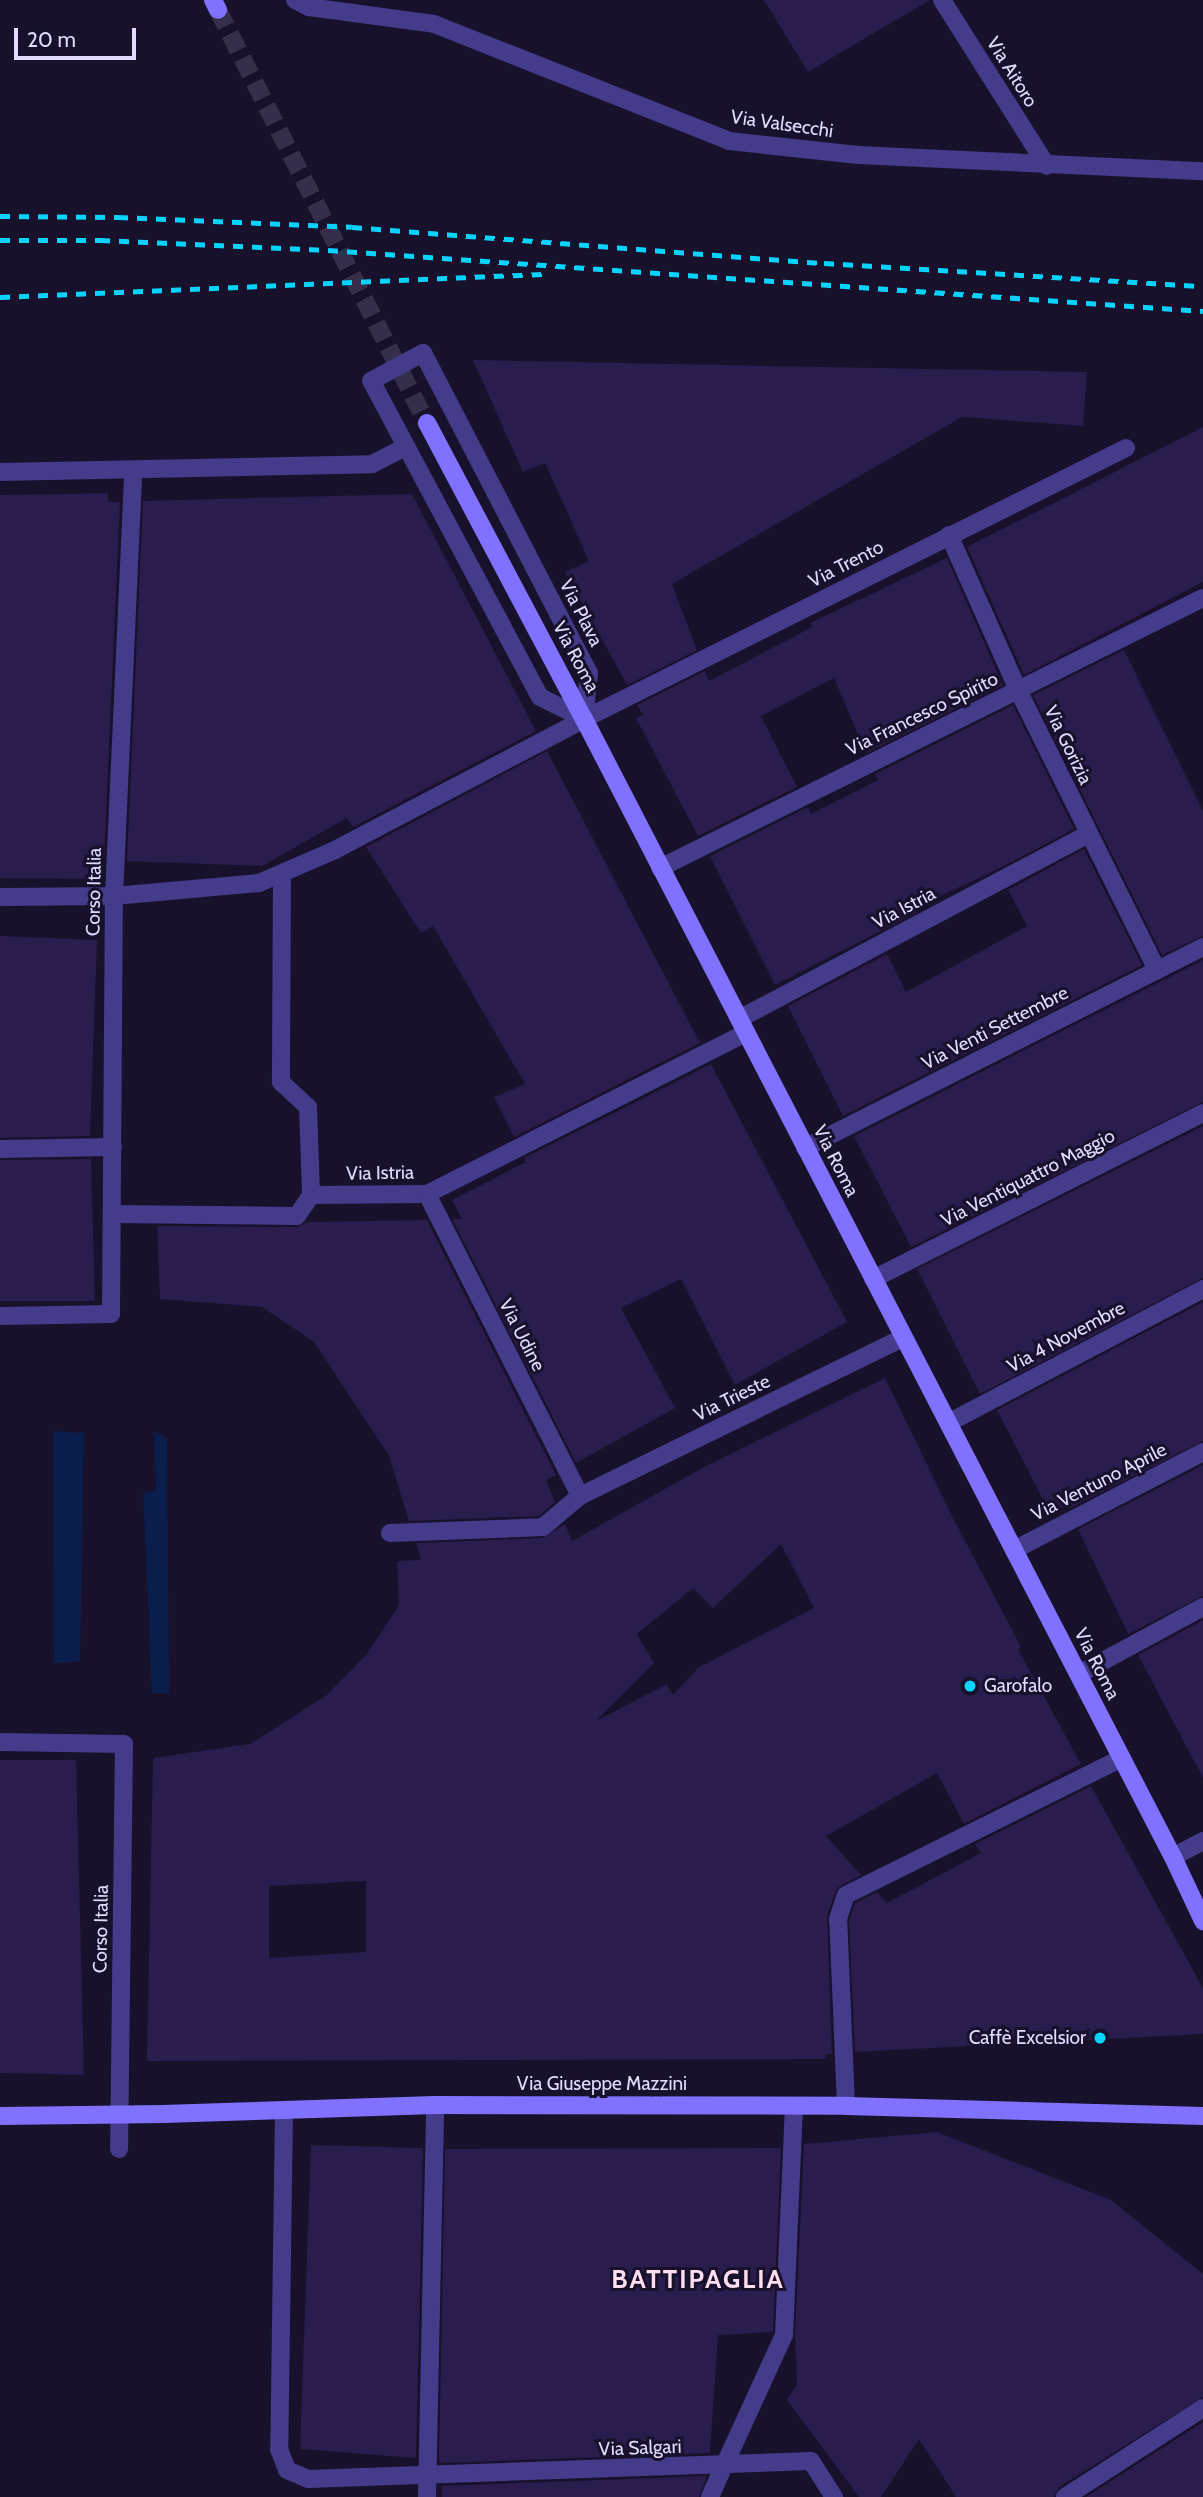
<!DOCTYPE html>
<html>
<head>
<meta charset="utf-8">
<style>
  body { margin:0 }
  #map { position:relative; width:1203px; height:2497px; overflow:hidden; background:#17112b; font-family:Cabin,sans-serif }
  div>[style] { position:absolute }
  .water>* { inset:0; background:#0a1d4b }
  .building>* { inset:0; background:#2a1c4c }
  .secondary-tunnel>* { height:18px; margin-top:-9px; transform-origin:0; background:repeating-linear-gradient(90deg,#352f4b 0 18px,transparent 0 27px) }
  .pedestrian>* { height:18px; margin:-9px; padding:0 9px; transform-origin:9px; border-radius:9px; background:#443b8b }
  .minor>* { height:18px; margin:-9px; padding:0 9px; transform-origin:9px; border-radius:9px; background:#443b8b }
  .secondary>* { height:18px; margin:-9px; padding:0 9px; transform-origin:9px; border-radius:9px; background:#8072ff }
  .rail>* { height:5px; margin-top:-2.5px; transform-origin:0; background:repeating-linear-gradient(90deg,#07d3ff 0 10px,transparent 0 19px) }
  .dots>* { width:19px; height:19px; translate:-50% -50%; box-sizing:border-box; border:4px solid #17112b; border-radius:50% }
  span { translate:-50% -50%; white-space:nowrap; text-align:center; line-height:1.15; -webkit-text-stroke:6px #17112b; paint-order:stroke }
  .street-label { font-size:19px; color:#e2dbff }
  .poi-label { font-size:19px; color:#e2dbff }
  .left { translate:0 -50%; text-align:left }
  .right { translate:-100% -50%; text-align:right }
  .district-label { font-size:26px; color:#ffddf0; font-weight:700; letter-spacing:2px }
  .scale { position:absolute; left:14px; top:28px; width:122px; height:32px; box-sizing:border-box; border:4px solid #e2dbff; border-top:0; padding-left:9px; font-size:21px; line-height:24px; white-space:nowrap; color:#e2dbff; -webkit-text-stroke:5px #17112b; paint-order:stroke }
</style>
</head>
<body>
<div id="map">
  <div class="water">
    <div style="clip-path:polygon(53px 1431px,84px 1433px,80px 1661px,54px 1664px)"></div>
    <div style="clip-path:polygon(154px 1431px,167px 1438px,169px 1693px,152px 1693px,143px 1493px,156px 1489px)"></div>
  </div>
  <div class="building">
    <div style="clip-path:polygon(764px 0,930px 0,808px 72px)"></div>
    <div style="clip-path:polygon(473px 360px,1087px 372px,1083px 426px,962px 417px,672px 584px,697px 650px,627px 685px,565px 572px,589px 561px,545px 463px,523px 472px)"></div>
    <div style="clip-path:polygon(1203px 427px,1203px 582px,1024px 675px,967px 547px)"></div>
    <div style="clip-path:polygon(108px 493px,108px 502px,120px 502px,104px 860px,94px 860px,93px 879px,0 878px,0 495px)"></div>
    <div style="clip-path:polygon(412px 494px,536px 731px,353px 827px,347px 818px,262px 866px,127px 861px,143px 501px)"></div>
    <div style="clip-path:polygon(947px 558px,1003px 685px,866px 753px,834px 678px,761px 716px,797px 787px,698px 836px,636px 718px,643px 715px,637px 705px,705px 671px,709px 681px,812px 627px,810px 623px)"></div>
    <div style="clip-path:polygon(1124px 650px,1203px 811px,1203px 936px,1162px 955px,1033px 695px)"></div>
    <div style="clip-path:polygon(1013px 705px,1074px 829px,996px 870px,914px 908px,916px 913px,775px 985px,710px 856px,808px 807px,811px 814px,878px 780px,875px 774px)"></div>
    <div style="clip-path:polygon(547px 751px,700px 1043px,514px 1137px,494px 1097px,525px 1084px,433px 926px,421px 933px,366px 847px)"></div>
    <div style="clip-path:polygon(1084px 849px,1142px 965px,843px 1116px,788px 1006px,887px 954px,906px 992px,1027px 926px,1008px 890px)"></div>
    <div style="clip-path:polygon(0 936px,97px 940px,90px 1136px,0 1138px)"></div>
    <div style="clip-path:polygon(1203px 960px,1203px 1102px,911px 1247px,854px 1136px)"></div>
    <div style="clip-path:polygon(711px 1064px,847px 1322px,735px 1385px,681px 1279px,621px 1308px,675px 1408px,576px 1463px,452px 1219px,462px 1219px,452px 1200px,526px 1162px,524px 1158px)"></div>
    <div style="clip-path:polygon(1203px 1126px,1203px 1278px,980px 1394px,917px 1269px)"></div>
    <div style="clip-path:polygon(91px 1159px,95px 1301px,0 1301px,0 1160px)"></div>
    <div style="clip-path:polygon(427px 1220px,556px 1475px,546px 1480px,555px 1502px,539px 1516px,409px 1521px,389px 1456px,314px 1342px,262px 1307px,160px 1299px,157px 1226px,297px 1227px,307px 1222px)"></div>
    <div style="clip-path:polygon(1203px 1302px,1203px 1441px,1068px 1509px,1067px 1505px,1050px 1513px,997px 1410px)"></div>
    <div style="clip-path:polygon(evenodd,885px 1378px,952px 1516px,1021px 1647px,1018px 1649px,1081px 1764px,964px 1824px,937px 1773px,826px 1836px,861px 1875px,837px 1888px,827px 1916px,832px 2054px,826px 2054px,826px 2059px,147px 2061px,153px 1758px,250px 1744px,327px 1695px,366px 1655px,399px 1605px,397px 1561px,421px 1560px,416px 1543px,543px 1538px,565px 1524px,572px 1541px,706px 1466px,885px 1378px,781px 1544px,814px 1608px,699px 1667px,673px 1695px,667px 1684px,596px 1721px,654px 1663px,637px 1634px,693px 1588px,713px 1608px,781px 1544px,885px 1378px,366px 1881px,366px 1952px,269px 1958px,269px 1886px,366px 1881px)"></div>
    <div style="clip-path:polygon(1203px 1465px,1203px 1596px,1128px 1634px,1078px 1529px)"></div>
    <div style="clip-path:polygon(1203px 1620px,1203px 1778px,1138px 1655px)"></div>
    <div style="clip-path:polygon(0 1760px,76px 1760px,84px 2075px,0 2073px)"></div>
    <div style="clip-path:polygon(1091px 1786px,1203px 1988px,1203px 2034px,855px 2052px,849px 1921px,855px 1903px,877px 1892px,887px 1903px,981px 1853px,975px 1844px)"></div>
    <div style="clip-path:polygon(937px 2132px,1111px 2200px,1203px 2274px,1203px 2397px,1059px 2487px,1054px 2497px,956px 2497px,919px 2439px,881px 2497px,859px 2497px,787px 2400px,797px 2384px,795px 2333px,804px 2144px)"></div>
    <div style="clip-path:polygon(311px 2145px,423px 2148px,416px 2458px,300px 2449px)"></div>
    <div style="clip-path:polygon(781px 2148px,773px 2332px,718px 2335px,710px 2453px,442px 2463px,439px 2460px,445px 2149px)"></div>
    <div style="clip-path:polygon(1203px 2422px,1203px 2497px,1086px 2497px)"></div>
    <div style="clip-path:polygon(707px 2476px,699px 2497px,442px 2497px,442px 2486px)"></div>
  </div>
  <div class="secondary-tunnel">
    <div style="left:218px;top:10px;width:463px;rotate:63.2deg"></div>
  </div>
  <div class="pedestrian">
    <div style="left:0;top:1149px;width:113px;rotate:-1deg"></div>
    <div style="left:112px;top:1214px;width:185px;rotate:0.6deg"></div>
    <div style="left:297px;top:1216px;width:25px;rotate:-56deg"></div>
    <div style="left:0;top:1316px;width:111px;rotate:-1deg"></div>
    <div style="left:111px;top:1314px;width:418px;rotate:-89.6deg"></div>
    <div style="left:390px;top:1533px;width:153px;rotate:-2.2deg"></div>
    <div style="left:543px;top:1527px;width:48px;rotate:-40deg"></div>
    <div style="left:0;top:1742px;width:124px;rotate:0.9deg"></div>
    <div style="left:124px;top:1744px;width:405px;rotate:90.7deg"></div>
    <div style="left:724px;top:2466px;width:144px;rotate:-65.4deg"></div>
    <div style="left:784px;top:2335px;width:229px;rotate:-87.5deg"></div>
  </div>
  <div class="minor">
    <div style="left:295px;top:0;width:16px;rotate:27deg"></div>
    <div style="left:309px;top:7px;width:126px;rotate:7.7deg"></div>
    <div style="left:434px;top:24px;width:317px;rotate:21.6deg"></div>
    <div style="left:729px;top:141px;width:130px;rotate:6.2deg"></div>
    <div style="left:858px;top:155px;width:345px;rotate:2.7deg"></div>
    <div style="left:942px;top:0;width:196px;rotate:57.7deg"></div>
    <div style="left:423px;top:353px;width:360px;rotate:62.6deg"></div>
    <div style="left:589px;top:673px;width:46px;rotate:96.2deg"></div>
    <div style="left:584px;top:719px;width:49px;rotate:-153.4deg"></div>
    <div style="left:540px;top:697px;width:358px;rotate:-118.1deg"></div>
    <div style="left:371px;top:381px;width:59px;rotate:-28.3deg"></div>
    <div style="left:0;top:472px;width:372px;rotate:-1.2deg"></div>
    <div style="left:372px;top:464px;width:37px;rotate:-27deg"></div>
    <div style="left:949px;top:535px;width:170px;rotate:66deg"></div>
    <div style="left:1018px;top:690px;width:313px;rotate:63.6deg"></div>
    <div style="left:660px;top:868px;width:606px;rotate:-26.44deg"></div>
    <div style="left:282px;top:874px;width:208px;rotate:90.3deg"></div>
    <div style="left:281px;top:1082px;width:37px;rotate:43deg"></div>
    <div style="left:308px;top:1107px;width:88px;rotate:88deg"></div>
    <div style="left:311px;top:1195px;width:116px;rotate:-0.5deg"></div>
    <div style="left:427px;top:1194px;width:357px;rotate:-26.8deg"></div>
    <div style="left:114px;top:896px;width:425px;rotate:-87.4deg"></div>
    <div style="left:0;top:897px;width:114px;rotate:-0.5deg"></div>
    <div style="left:114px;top:896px;width:146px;rotate:-5.1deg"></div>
    <div style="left:259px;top:883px;width:81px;rotate:-23.4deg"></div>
    <div style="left:333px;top:851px;width:284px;rotate:-27.7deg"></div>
    <div style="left:584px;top:719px;width:606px;rotate:-26.57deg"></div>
    <div style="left:739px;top:1019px;width:396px;rotate:-27.9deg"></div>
    <div style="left:805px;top:1148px;width:446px;rotate:-26.8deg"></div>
    <div style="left:427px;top:1194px;width:339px;rotate:63.1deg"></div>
    <div style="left:580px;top:1496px;width:360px;rotate:-26.1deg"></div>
    <div style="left:873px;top:1279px;width:369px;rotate:-26.7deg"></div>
    <div style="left:948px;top:1423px;width:288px;rotate:-27.7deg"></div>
    <div style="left:1014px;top:1550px;width:213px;rotate:-27.4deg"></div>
    <div style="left:1079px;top:1674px;width:141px;rotate:-28.4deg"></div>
    <div style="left:1173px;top:1857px;width:34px;rotate:-28deg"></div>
    <div style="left:846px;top:2106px;width:187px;rotate:-92.4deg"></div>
    <div style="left:838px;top:1919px;width:25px;rotate:-72deg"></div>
    <div style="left:846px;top:1895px;width:308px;rotate:-26.4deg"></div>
    <div style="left:284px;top:2110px;width:339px;rotate:90.8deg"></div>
    <div style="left:279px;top:2449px;width:22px;rotate:69deg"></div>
    <div style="left:287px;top:2470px;width:23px;rotate:23deg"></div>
    <div style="left:308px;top:2479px;width:503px;rotate:-2.05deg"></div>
    <div style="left:811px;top:2461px;width:43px;rotate:57.4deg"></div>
    <div style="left:427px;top:2497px;width:392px;rotate:-88.8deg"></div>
    <div style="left:710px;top:2497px;width:34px;rotate:-66deg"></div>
    <div style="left:1065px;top:2497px;width:164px;rotate:-32.8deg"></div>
  </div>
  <div class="secondary">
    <div style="left:213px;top:0;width:11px;rotate:63deg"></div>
    <div style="left:427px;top:423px;width:335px;rotate:62.1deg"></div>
    <div style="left:584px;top:719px;width:1281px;rotate:62.64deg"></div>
    <div style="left:1173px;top:1857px;width:71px;rotate:64.9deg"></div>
    <div style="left:0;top:2116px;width:163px;rotate:-0.7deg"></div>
    <div style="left:163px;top:2114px;width:272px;rotate:-1.9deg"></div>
    <div style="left:435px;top:2105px;width:411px;rotate:0.1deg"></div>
    <div style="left:846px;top:2106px;width:357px;rotate:1.6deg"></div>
  </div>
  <div class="rail">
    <div style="left:0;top:216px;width:118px;rotate:0.5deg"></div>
    <div style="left:118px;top:217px;width:234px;rotate:2.4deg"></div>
    <div style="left:352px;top:227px;width:473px;rotate:4.4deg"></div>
    <div style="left:824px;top:263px;width:380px;rotate:3.5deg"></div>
    <div style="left:0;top:240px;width:100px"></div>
    <div style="left:100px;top:240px;width:228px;rotate:2.5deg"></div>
    <div style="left:328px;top:250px;width:877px;rotate:3.99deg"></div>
    <div style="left:0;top:297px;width:543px;rotate:-2.43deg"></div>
  </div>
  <div class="dots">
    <div style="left:970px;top:1686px;background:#07d3ff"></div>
    <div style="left:1100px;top:2038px;background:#07d3ff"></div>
  </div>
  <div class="street-label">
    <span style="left:1012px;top:72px;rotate:58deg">Via Aitoro</span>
    <span style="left:782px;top:124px;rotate:8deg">Via Valsecchi</span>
    <span style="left:846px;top:564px;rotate:-27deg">Via Trento</span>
    <span style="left:581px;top:613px;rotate:63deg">Via Plava</span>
    <span style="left:576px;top:657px;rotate:62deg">Via Roma</span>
    <span style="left:922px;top:714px;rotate:-26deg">Via Francesco Spirito</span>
    <span style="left:1068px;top:745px;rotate:64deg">Via Gorizia</span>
    <span style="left:94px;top:892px;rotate:-89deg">Corso Italia</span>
    <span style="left:904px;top:908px;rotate:-28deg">Via Istria</span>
    <span style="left:995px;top:1028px;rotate:-27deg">Via Venti Settembre</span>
    <span style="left:836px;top:1161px;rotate:63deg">Via Roma</span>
    <span style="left:380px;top:1173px;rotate:-1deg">Via Istria</span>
    <span style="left:1028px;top:1178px;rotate:-27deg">Via Ventiquattro Maggio</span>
    <span style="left:522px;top:1335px;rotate:63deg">Via Udine</span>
    <span style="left:1066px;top:1337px;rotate:-28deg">Via 4 Novembre</span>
    <span style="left:732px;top:1398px;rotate:-26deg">Via Trieste</span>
    <span style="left:1099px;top:1482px;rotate:-27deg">Via Ventuno Aprile</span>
    <span style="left:1097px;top:1664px;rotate:63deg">Via Roma</span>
    <span style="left:101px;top:1929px;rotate:-89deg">Corso Italia</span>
    <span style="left:602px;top:2084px">Via Giuseppe Mazzini</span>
    <span style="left:640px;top:2448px;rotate:-2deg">Via Salgari</span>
  </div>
  <div class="poi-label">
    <span class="left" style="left:984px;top:1686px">Garofalo</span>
    <span class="right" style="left:1086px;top:2038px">Caffè Excelsior</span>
  </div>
  <div class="district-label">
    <span style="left:698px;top:2280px">BATTIPAGLIA</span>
  </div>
  <div class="scale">20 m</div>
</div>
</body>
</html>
